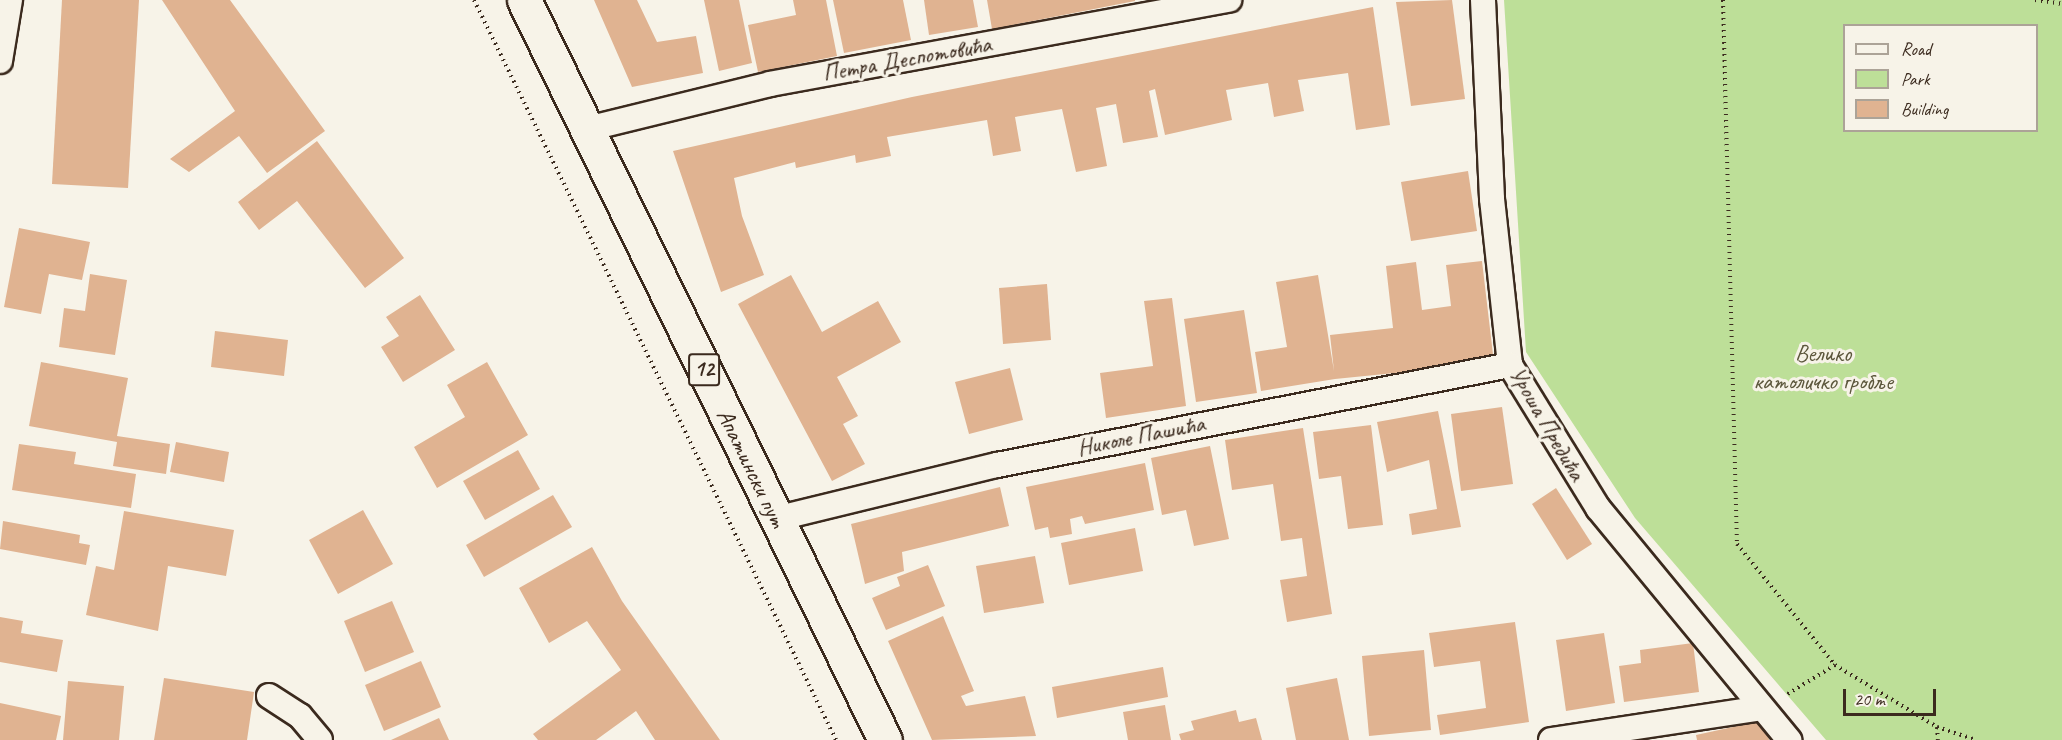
<!DOCTYPE html>
<html>
<head>
<meta charset="utf-8">
<style>
  body { margin:0 }
  #map { position:relative; width:2062px; height:740px; overflow:hidden; background:#f7f3e8; font-family:Caveat,sans-serif }
  div>[style] { position:absolute }
  .green>* { inset:0; background:#bddf98 }
  .building>* { inset:0; background:#e0b391 }
  .path>* { height:4px; margin-top:-2px; transform-origin:0; background:repeating-linear-gradient(90deg,#3b2a1e 0 1.5px,transparent 0 6px) }
  .roads { filter:drop-shadow(2px 0 #3b2a1e) drop-shadow(-2px 0 #3b2a1e) drop-shadow(0 2px #3b2a1e) drop-shadow(0 -2px #3b2a1e) }
  .street>* { height:24px; margin:-12px; padding:0 12px; transform-origin:12px; border-radius:12px; background:#f7f3e8 }
  .primary>* { height:33px; margin:-16.5px; padding:0 16.5px; transform-origin:16.5px; border-radius:16.5px; background:#f7f3e8 }
  span { translate:-50% -50%; white-space:nowrap; text-align:center; line-height:1.15; -webkit-text-stroke:6px #f7f3e8; paint-order:stroke }
  .shield-label span { padding:2px 4px; background:#f7f3e8; border:2px solid; border-radius:4px; -webkit-text-stroke-width:0 }
  .shield-label { font-size:22px; color:#3b2a1e; font-weight:700 }
  .street-label { font-size:24px; color:#3b2a1e }
  .park-label { font-size:24px; color:#5c573c }
  .legend { position:absolute; left:1843px; top:24px; width:195px; height:108px; box-sizing:border-box; background:#f7f3e8; border:2px solid #aca397; margin:0; padding:8px 10px; list-style:none; font-size:18px; color:#3b2a1e }
  .legend li { display:flex; align-items:center; gap:12px; height:30px }
  .legend b { width:30px; border:2px solid #aca397 }
  .scale { position:absolute; left:1843px; top:689px; width:93px; height:27px; box-sizing:border-box; border:3px solid #3b2a1e; border-top:0; padding-left:8px; font-size:18px; line-height:21px; white-space:nowrap; color:#3b2a1e; -webkit-text-stroke:4px #f7f3e8; paint-order:stroke }
</style>
</head>
<body>
<div id="map">
  <div class="green">
    <div style="clip-path:polygon(evenodd,1504px 0,2062px 0,2062px 740px,1826px 740px,1635px 518px,1526px 352px,1504px 0,1844px 26px,2036px 26px,2036px 130px,1844px 130px,1844px 26px)"></div>
  </div>
  <div class="building">
    <div style="clip-path:polygon(62px 0,139px 0,128px 188px,52px 184px)"></div>
    <div style="clip-path:polygon(162px 0,230px 0,325px 131px,267px 173px,239px 136px,189px 172px,170px 159px,235px 111px)"></div>
    <div style="clip-path:polygon(594px 0,637px 0,657px 42px,696px 36px,703px 73px,632px 87px)"></div>
    <div style="clip-path:polygon(704px 0,739px 0,752px 63px,719px 71px)"></div>
    <div style="clip-path:polygon(793px 0,826px 0,837px 56px,758px 72px,748px 25px,796px 15px)"></div>
    <div style="clip-path:polygon(833px 0,903px 0,911px 40px,844px 53px)"></div>
    <div style="clip-path:polygon(924px 0,973px 0,978px 27px,929px 35px)"></div>
    <div style="clip-path:polygon(987px 0,1135px 0,1135px 1px,992px 29px)"></div>
    <div style="clip-path:polygon(1452px 0,1465px 99px,1411px 106px,1396px 2px)"></div>
    <div style="clip-path:polygon(1373px 7px,1390px 125px,1356px 130px,1348px 73px,1298px 80px,1304px 111px,1274px 117px,1268px 83px,1226px 90px,1232px 120px,1165px 135px,1155px 89px,1149px 91px,1158px 137px,1123px 143px,1116px 104px,1096px 108px,1107px 166px,1076px 172px,1062px 109px,1015px 117px,1021px 151px,993px 156px,987px 120px,887px 137px,891px 156px,856px 163px,855px 155px,796px 168px,795px 162px,734px 178px,742px 216px,764px 275px,721px 292px,673px 151px,912px 97px)"></div>
    <div style="clip-path:polygon(317px 141px,404px 258px,365px 288px,297px 201px,259px 230px,238px 202px)"></div>
    <div style="clip-path:polygon(1468px 171px,1477px 231px,1411px 241px,1401px 182px)"></div>
    <div style="clip-path:polygon(19px 228px,90px 242px,82px 280px,49px 274px,41px 314px,4px 307px)"></div>
    <div style="clip-path:polygon(1482px 261px,1494px 363px,1335px 379px,1261px 391px,1255px 352px,1287px 347px,1276px 282px,1318px 275px,1334px 371px,1330px 335px,1393px 328px,1386px 266px,1416px 262px,1422px 310px,1451px 306px,1446px 265px)"></div>
    <div style="clip-path:polygon(90px 274px,127px 280px,115px 355px,59px 347px,64px 308px,85px 311px)"></div>
    <div style="clip-path:polygon(791px 275px,822px 332px,878px 301px,901px 342px,837px 377px,858px 416px,843px 424px,865px 464px,832px 481px,738px 304px)"></div>
    <div style="clip-path:polygon(1047px 284px,1051px 340px,1003px 344px,999px 288px)"></div>
    <div style="clip-path:polygon(420px 295px,455px 350px,403px 382px,381px 347px,399px 336px,386px 317px)"></div>
    <div style="clip-path:polygon(1172px 298px,1186px 406px,1106px 418px,1100px 373px,1153px 366px,1144px 301px)"></div>
    <div style="clip-path:polygon(1244px 310px,1257px 393px,1196px 402px,1184px 319px)"></div>
    <div style="clip-path:polygon(215px 331px,288px 340px,284px 376px,211px 367px)"></div>
    <div style="clip-path:polygon(41px 362px,128px 378px,117px 436px,170px 444px,166px 474px,113px 466px,117px 442px,29px 426px)"></div>
    <div style="clip-path:polygon(487px 362px,528px 435px,437px 488px,414px 447px,465px 417px,447px 385px)"></div>
    <div style="clip-path:polygon(1010px 368px,1023px 420px,969px 434px,955px 382px)"></div>
    <div style="clip-path:polygon(1502px 407px,1513px 484px,1461px 491px,1451px 414px)"></div>
    <div style="clip-path:polygon(1438px 411px,1461px 527px,1412px 535px,1409px 514px,1437px 509px,1429px 460px,1387px 472px,1377px 422px)"></div>
    <div style="clip-path:polygon(1371px 425px,1383px 525px,1348px 529px,1341px 476px,1319px 479px,1313px 432px)"></div>
    <div style="clip-path:polygon(1303px 428px,1332px 614px,1287px 622px,1280px 580px,1307px 576px,1302px 538px,1281px 541px,1273px 484px,1232px 490px,1225px 440px)"></div>
    <div style="clip-path:polygon(176px 442px,229px 452px,224px 482px,170px 472px)"></div>
    <div style="clip-path:polygon(19px 444px,76px 452px,74px 464px,136px 474px,131px 508px,12px 490px)"></div>
    <div style="clip-path:polygon(1210px 446px,1229px 539px,1194px 546px,1186px 510px,1162px 515px,1151px 458px)"></div>
    <div style="clip-path:polygon(518px 450px,540px 489px,485px 520px,463px 481px)"></div>
    <div style="clip-path:polygon(1145px 463px,1154px 510px,1085px 524px,1082px 516px,1070px 519px,1072px 534px,1050px 538px,1048px 527px,1035px 530px,1026px 487px)"></div>
    <div style="clip-path:polygon(1000px 487px,1009px 526px,902px 552px,904px 571px,865px 584px,851px 524px)"></div>
    <div style="clip-path:polygon(1556px 488px,1592px 544px,1567px 560px,1532px 504px)"></div>
    <div style="clip-path:polygon(553px 495px,572px 527px,484px 577px,466px 545px)"></div>
    <div style="clip-path:polygon(363px 510px,393px 564px,338px 594px,309px 540px)"></div>
    <div style="clip-path:polygon(124px 511px,234px 530px,226px 576px,168px 566px,158px 631px,86px 615px,96px 566px,114px 570px)"></div>
    <div style="clip-path:polygon(3px 521px,80px 535px,79px 543px,90px 545px,86px 565px,0 549px)"></div>
    <div style="clip-path:polygon(1135px 528px,1143px 571px,1069px 585px,1061px 543px)"></div>
    <div style="clip-path:polygon(592px 547px,622px 601px,720px 740px,655px 740px,636px 711px,596px 740px,538px 740px,533px 734px,621px 670px,587px 621px,549px 643px,519px 588px)"></div>
    <div style="clip-path:polygon(1035px 556px,1044px 603px,984px 613px,976px 566px)"></div>
    <div style="clip-path:polygon(928px 565px,945px 606px,886px 630px,872px 598px,900px 586px,897px 577px)"></div>
    <div style="clip-path:polygon(392px 601px,414px 652px,365px 672px,344px 621px)"></div>
    <div style="clip-path:polygon(943px 616px,974px 691px,961px 696px,966px 706px,1025px 696px,1036px 736px,932px 740px,888px 641px)"></div>
    <div style="clip-path:polygon(0 617px,23px 621px,21px 633px,63px 640px,57px 672px,0 662px)"></div>
    <div style="clip-path:polygon(1515px 622px,1529px 722px,1440px 735px,1437px 715px,1486px 708px,1480px 661px,1434px 667px,1429px 633px)"></div>
    <div style="clip-path:polygon(1604px 633px,1615px 703px,1566px 711px,1556px 640px)"></div>
    <div style="clip-path:polygon(1693px 643px,1699px 692px,1624px 702px,1619px 666px,1641px 663px,1640px 650px)"></div>
    <div style="clip-path:polygon(1424px 650px,1431px 730px,1369px 736px,1362px 656px)"></div>
    <div style="clip-path:polygon(421px 661px,441px 707px,384px 731px,365px 685px)"></div>
    <div style="clip-path:polygon(1163px 667px,1168px 697px,1057px 718px,1052px 687px)"></div>
    <div style="clip-path:polygon(164px 678px,254px 692px,247px 740px,154px 740px)"></div>
    <div style="clip-path:polygon(1337px 678px,1349px 740px,1296px 740px,1286px 688px)"></div>
    <div style="clip-path:polygon(68px 681px,124px 686px,119px 740px,63px 740px)"></div>
    <div style="clip-path:polygon(0 703px,61px 716px,56px 740px,0 740px)"></div>
    <div style="clip-path:polygon(1165px 705px,1171px 740px,1128px 740px,1123px 712px)"></div>
    <div style="clip-path:polygon(1236px 710px,1239px 722px,1256px 718px,1262px 740px,1181px 740px,1179px 734px,1194px 730px,1191px 721px)"></div>
    <div style="clip-path:polygon(439px 718px,449px 740px,391px 740px)"></div>
    <div style="clip-path:polygon(1765px 720px,1769px 740px,1697px 740px,1696px 735px)"></div>
  </div>
  <div class="path">
    <div style="left:474px;top:0;width:824px;rotate:63.93deg"></div>
    <div style="left:1723px;top:0;width:544px;rotate:88.53deg"></div>
    <div style="left:1737px;top:544px;width:156px;rotate:51deg"></div>
    <div style="left:1835px;top:665px;width:57px;rotate:148.5deg"></div>
    <div style="left:2035px;top:0;width:27px;rotate:8deg"></div>
    <div style="left:1835px;top:665px;width:119px;rotate:31.3deg"></div>
    <div style="left:1937px;top:727px;width:41px;rotate:18.4deg"></div>
    <div style="left:1937px;top:727px;width:13px;rotate:86deg"></div>
  </div>
  <div class="roads">
    <div class="street">
      <div style="left:1483px;top:0;width:199px;rotate:87.4deg"></div>
      <div style="left:1492px;top:199px;width:167px;rotate:83.8deg"></div>
      <div style="left:1510px;top:365px;width:168px;rotate:58.4deg"></div>
      <div style="left:1598px;top:508px;width:301px;rotate:50.5deg"></div>
      <div style="left:0;top:61px;width:62px;rotate:-80.7deg"></div>
      <div style="left:587px;top:129px;width:188px;rotate:-13.8deg"></div>
      <div style="left:770px;top:84px;width:467px;rotate:-10.4deg"></div>
      <div style="left:775px;top:519px;width:228px;rotate:-13.7deg"></div>
      <div style="left:997px;top:465px;width:523px;rotate:-11.03deg"></div>
      <div style="left:269px;top:696px;width:37px;rotate:33deg"></div>
      <div style="left:300px;top:716px;width:31px;rotate:50deg"></div>
      <div style="left:1551px;top:740px;width:213px;rotate:-8.6deg"></div>
    </div>
    <div class="primary">
      <div style="left:524px;top:0;width:823px;rotate:64deg"></div>
    </div>
  </div>
  <div class="shield-label">
    <span style="left:704px;top:370px">12</span>
  </div>
  <div class="street-label">
    <span style="left:907px;top:59px;rotate:-10deg">Петра Деспотовића</span>
    <span style="left:1547px;top:424px;rotate:60deg">Уроша Предића</span>
    <span style="left:1141px;top:436px;rotate:-11deg">Николе Пашића</span>
    <span style="left:751px;top:468px;rotate:64deg">Апатински пут</span>
  </div>
  <div class="park-label">
    <span style="left:1823px;top:368px">Велико<br>католичко гробље</span>
  </div>
  <ul class="legend">
  <li><b style="height:8px;background:#f7f3e8"></b>Road</li>
  <li><b style="height:16px;background:#bddf98"></b>Park</li>
  <li><b style="height:16px;background:#e0b391"></b>Building</li>
  </ul>
  <div class="scale">20 m</div>
</div>
</body>
</html>
